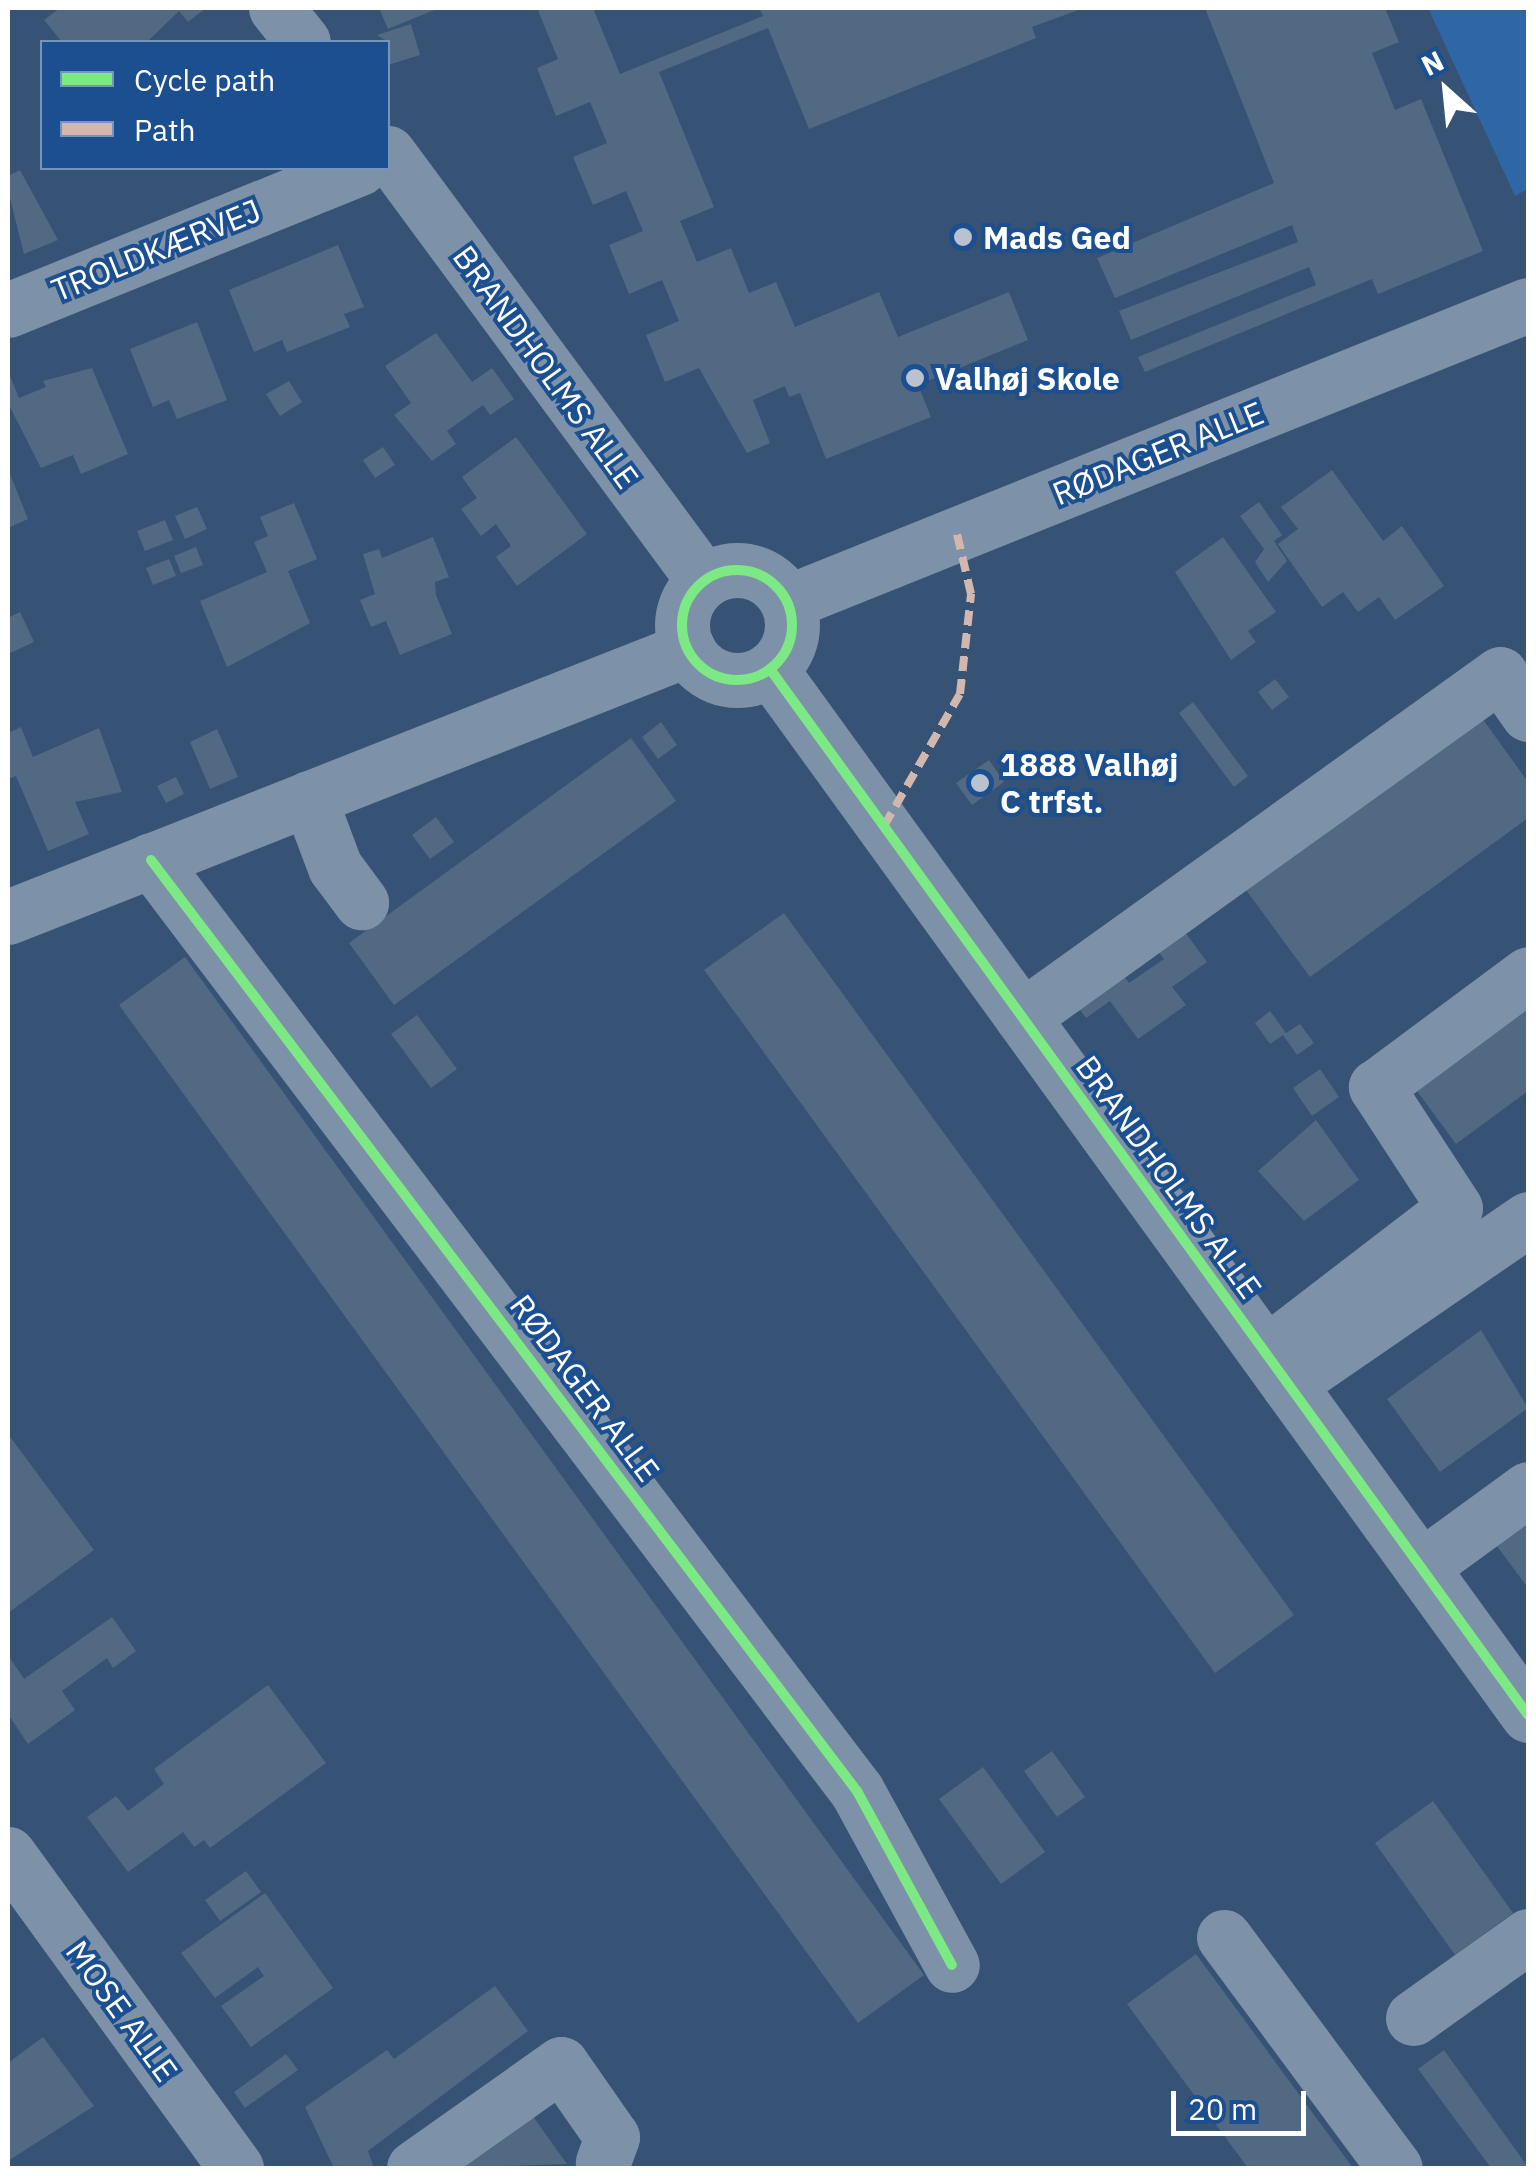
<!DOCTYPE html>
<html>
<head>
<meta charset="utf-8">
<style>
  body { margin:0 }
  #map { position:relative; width:1536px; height:2176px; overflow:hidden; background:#365274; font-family:"IBM Plex Sans",sans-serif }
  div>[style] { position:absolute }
  .green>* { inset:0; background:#2f66a5 }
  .building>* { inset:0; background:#526984 }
  .minor>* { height:55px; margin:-27.5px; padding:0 27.5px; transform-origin:27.5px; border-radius:27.5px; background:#7d92a8 }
  .minor>.ring { margin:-27.5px; padding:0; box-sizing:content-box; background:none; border:55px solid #7d92a8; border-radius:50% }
  .quiet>* { height:8px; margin-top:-4px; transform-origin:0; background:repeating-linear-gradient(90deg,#d1b7ad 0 15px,transparent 0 23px) }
  .cycleway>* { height:10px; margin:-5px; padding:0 5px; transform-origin:5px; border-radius:5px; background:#7ce984 }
  .cycleway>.ring { margin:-5px; padding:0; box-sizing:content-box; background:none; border:10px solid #7ce984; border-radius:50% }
  .dots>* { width:28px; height:28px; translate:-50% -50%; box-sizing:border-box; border:5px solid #1b4f8f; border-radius:50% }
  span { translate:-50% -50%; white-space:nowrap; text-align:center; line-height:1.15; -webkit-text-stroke:8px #1b4f8f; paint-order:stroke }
  .poi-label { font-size:32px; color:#fff; font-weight:700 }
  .left { translate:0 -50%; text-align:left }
  .street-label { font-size:32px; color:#fff }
  .frame { position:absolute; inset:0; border:10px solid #fff; pointer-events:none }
  .legend { position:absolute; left:40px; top:40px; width:350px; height:130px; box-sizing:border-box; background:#1b4f8f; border:2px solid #7695bc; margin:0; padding:12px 18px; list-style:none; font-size:30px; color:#fff }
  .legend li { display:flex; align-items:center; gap:20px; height:50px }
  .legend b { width:50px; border:2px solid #7695bc }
  .north { position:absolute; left:1396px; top:40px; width:100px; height:100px; -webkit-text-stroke:8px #1b4f8f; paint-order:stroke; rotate:333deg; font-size:28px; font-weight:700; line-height:40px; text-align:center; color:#fff }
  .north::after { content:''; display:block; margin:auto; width:35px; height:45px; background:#fff; clip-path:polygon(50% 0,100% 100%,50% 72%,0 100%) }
  .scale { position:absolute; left:1171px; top:2091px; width:135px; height:45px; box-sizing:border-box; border:5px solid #fff; border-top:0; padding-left:12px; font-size:30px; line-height:35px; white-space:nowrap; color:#fff; -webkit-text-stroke:8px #1b4f8f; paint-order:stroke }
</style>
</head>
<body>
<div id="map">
  <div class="green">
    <div style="clip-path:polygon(1428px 8px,1528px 8px,1528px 189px,1515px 196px)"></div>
  </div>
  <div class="building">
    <div style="clip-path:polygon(60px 8px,206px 8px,188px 22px,179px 11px,147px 42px,62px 42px,44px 20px)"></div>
    <div style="clip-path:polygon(379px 8px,439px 8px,388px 29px)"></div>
    <div style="clip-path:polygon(537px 8px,593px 8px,620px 74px,763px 16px,759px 8px,1084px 8px,1032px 27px,1036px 38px,809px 129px,768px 28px,659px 72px,714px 207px,680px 221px,697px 262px,731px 248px,749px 293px,776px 282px,795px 327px,879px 292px,898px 337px,1009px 292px,1028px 340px,918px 385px,931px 417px,826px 459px,800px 393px,789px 397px,785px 386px,753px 400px,770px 443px,747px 453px,699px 368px,665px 382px,646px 335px,679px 321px,662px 280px,629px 294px,609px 245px,643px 231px,626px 191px,593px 205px,573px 157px,607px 143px,590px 102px,556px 116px,537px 68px,558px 59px)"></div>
    <div style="clip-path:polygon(1205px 8px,1385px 8px,1399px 42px,1372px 53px,1395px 110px,1421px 99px,1483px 251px,1378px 294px,1372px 279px,1145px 372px,1138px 357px,1316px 285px,1309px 267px,1131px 340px,1119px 311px,1298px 242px,1292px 225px,1115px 298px,1097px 258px,1274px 183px)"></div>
    <div style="clip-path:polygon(411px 24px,420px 55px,388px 65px,388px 42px,377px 35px)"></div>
    <div style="clip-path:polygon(20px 170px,58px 240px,24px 254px,8px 190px,8px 176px)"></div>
    <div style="clip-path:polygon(338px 245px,364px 307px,344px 314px,350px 327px,287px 352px,282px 340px,254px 352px,229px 290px)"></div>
    <div style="clip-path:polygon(197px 322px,227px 400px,177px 419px,169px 400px,153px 407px,130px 349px)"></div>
    <div style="clip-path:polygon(436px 333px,472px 382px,492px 368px,514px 399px,490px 415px,483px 405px,447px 431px,456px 444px,432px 461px,394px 415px,411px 403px,385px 366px)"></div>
    <div style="clip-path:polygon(92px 368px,128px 454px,81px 474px,73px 455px,41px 468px,8px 403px,8px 371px,19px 398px,46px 387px,43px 381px)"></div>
    <div style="clip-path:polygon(289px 381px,302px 402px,280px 416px,266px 394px)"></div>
    <div style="clip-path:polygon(516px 437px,587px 534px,517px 586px,496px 557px,511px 546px,496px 524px,481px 536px,461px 509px,477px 498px,462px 477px)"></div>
    <div style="clip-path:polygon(383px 447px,395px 465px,375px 478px,363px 460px)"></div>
    <div style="clip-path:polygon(8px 469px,28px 519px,8px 528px)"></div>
    <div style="clip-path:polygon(1332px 470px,1383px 541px,1402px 526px,1444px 586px,1395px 620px,1379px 597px,1358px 612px,1343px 592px,1322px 607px,1278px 544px,1298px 529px,1281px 507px)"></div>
    <div style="clip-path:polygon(1259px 502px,1282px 535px,1274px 541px,1287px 561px,1268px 582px,1255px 562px,1264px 549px,1240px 516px)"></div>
    <div style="clip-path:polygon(294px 503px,317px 559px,288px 571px,310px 623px,227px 667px,200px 601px,267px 572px,254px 542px,268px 536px,260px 517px)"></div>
    <div style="clip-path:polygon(197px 507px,207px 529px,185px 539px,175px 516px)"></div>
    <div style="clip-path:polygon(165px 520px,173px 540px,145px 551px,137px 531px)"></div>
    <div style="clip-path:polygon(433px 537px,449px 577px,435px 582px,436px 595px,452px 634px,400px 655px,386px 621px,371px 627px,360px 600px,375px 594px,363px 554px,379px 549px,382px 558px)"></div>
    <div style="clip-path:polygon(1223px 537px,1276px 612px,1248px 631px,1256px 642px,1231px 660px,1175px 572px)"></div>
    <div style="clip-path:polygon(196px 547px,203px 565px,181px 573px,174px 556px)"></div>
    <div style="clip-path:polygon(169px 559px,176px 576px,153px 585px,146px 568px)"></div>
    <div style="clip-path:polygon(20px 612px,34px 642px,8px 654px,8px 618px)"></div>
    <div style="clip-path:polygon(1275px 679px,1289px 697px,1272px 710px,1258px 692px)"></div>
    <div style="clip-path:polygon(1193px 702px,1248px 776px,1234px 787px,1179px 713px)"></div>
    <div style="clip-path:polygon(1482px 718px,1528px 782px,1528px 818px,1310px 977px,1246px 890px)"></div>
    <div style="clip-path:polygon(661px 722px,677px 745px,658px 759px,642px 737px)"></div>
    <div style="clip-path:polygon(21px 727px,33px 757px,99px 728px,122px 792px,75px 802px,89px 834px,48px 851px,16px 776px,8px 779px,8px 733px)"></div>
    <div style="clip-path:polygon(217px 729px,238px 777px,210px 789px,190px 742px)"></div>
    <div style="clip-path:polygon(631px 738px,676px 801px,394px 1005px,349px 943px)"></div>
    <div style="clip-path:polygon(989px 760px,1004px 782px,972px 805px,956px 783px)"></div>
    <div style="clip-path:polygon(176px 777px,184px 794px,166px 803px,157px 786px)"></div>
    <div style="clip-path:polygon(436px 817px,454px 842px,430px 859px,412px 835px)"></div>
    <div style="clip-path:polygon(784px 913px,1294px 1615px,1215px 1673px,704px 970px)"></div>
    <div style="clip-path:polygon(1179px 924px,1207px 962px,1172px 987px,1186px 1005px,1138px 1039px,1110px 1001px,1086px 1018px,1073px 1000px,1118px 968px,1129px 983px,1164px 959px,1153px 944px)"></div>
    <div style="clip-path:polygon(185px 957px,924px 1975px,858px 2023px,119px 1005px)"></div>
    <div style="clip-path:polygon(1528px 1009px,1528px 1091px,1456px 1144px,1417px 1091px)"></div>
    <div style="clip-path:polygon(1270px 1011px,1286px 1033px,1300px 1024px,1314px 1043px,1297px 1055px,1283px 1035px,1270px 1044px,1255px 1023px)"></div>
    <div style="clip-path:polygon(417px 1015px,457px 1069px,431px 1088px,391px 1034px)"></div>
    <div style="clip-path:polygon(1320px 1069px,1339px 1097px,1312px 1116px,1293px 1088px)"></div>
    <div style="clip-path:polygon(1316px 1120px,1359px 1180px,1304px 1221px,1258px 1171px)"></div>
    <div style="clip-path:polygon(1481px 1330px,1528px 1408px,1440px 1472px,1387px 1399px)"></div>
    <div style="clip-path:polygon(8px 1434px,94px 1550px,8px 1613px)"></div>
    <div style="clip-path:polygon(1522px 1517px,1528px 1525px,1528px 1588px,1491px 1538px)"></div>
    <div style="clip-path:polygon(112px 1617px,136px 1651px,113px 1668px,107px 1658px,62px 1691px,75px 1710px,28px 1744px,8px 1714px,8px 1655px,24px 1679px)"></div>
    <div style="clip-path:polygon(268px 1685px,326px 1763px,210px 1848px,204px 1840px,194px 1847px,183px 1832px,128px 1872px,87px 1817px,116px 1796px,128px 1811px,164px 1784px,154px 1769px)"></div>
    <div style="clip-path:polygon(1052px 1751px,1085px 1797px,1057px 1817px,1024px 1771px)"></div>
    <div style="clip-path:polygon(983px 1767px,1045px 1852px,1001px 1884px,939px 1799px)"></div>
    <div style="clip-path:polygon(1433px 1801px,1513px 1913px,1455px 1955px,1375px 1843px)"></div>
    <div style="clip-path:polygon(246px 1871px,261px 1892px,220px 1921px,205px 1900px)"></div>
    <div style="clip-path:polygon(265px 1893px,333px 1988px,251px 2047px,221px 2006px,264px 1976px,258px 1967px,215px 1998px,181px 1953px)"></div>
    <div style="clip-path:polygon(1196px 1954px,1353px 2168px,1248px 2168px,1127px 2004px)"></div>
    <div style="clip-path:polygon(495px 1986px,528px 2031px,368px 2151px,374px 2168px,334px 2168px,305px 2107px,387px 2050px,394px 2059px)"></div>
    <div style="clip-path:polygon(43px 2037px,94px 2106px,8px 2161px,8px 2063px)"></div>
    <div style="clip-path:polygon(1444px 2050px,1528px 2167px,1528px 2168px,1491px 2168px,1418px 2069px)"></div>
    <div style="clip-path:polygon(286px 2054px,298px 2070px,245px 2108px,234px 2092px)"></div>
    <div style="clip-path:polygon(527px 2108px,567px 2164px,443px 2168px)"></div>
  </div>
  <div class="minor">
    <div style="left:276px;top:8px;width:43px;rotate:51.5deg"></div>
    <div style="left:388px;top:153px;width:532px;rotate:53.56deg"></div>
    <div style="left:8px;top:310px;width:379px;rotate:-22deg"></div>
    <div class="ring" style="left:682px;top:570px;width:55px;height:55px"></div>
    <div style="left:788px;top:602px;width:797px;rotate:-21.87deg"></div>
    <div style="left:770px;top:669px;width:1292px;rotate:54.07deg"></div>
    <div style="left:309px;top:798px;width:74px;rotate:69.4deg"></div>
    <div style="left:335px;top:867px;width:44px;rotate:53.4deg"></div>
    <div style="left:151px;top:860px;width:1168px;rotate:52.83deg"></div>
    <div style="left:857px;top:1791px;width:198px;rotate:61.4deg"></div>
    <div style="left:8px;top:917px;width:731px;rotate:-21.51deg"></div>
    <div style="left:1022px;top:1017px;width:588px;rotate:-35.66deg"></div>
    <div style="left:1500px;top:674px;width:49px;rotate:55deg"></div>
    <div style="left:1266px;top:1353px;width:238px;rotate:-37.5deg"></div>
    <div style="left:1455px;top:1208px;width:145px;rotate:-123.1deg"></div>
    <div style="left:1376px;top:1087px;width:189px;rotate:-36.6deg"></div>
    <div style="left:1288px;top:1384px;width:291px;rotate:-34.5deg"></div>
    <div style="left:1421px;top:1567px;width:132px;rotate:-36.1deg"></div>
    <div style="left:8px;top:1854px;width:388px;rotate:54deg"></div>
    <div style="left:1224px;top:1937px;width:287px;rotate:53.5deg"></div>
    <div style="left:1413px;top:2018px;width:141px;rotate:-35.5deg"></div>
    <div style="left:414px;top:2168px;width:180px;rotate:-35.3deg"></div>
    <div style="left:561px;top:2064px;width:89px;rotate:55.1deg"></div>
    <div style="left:612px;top:2137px;width:27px;rotate:110deg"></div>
  </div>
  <div class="quiet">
    <div style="left:884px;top:826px;width:152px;rotate:-60.1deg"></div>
    <div style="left:960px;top:694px;width:101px;rotate:-83.7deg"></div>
    <div style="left:971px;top:594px;width:62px;rotate:-103.1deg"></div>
  </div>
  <div class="cycleway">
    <div class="ring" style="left:682px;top:570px;width:100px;height:100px"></div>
    <div style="left:770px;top:669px;width:1292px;rotate:54.07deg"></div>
    <div style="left:151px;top:860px;width:1168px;rotate:52.83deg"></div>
    <div style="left:857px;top:1791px;width:198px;rotate:61.4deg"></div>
  </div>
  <div class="dots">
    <div style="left:963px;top:237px;background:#b9c2ce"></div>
    <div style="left:915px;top:378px;background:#b9c2ce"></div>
    <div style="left:980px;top:783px;background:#b9c2ce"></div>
  </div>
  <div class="poi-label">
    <span class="left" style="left:983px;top:237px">Mads Ged</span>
    <span class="left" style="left:935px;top:378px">Valhøj Skole</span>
    <span class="left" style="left:1000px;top:783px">1888 Valhøj<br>C trfst.</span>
  </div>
  <div class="street-label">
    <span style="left:156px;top:250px;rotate:-22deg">TROLDKÆRVEJ</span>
    <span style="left:546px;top:367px;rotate:54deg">BRANDHOLMS ALLE</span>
    <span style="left:1158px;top:453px;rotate:-22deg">RØDAGER ALLE</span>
    <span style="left:1169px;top:1177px;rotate:54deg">BRANDHOLMS ALLE</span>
    <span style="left:585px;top:1388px;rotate:53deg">RØDAGER ALLE</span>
    <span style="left:122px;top:2011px;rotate:54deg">MOSE ALLE</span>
  </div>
  <div class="frame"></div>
  <ul class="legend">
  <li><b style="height:12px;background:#7ce984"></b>Cycle path</li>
  <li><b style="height:12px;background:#d1b7ad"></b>Path</li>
  </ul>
  <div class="north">N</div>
  <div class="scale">20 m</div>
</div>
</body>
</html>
